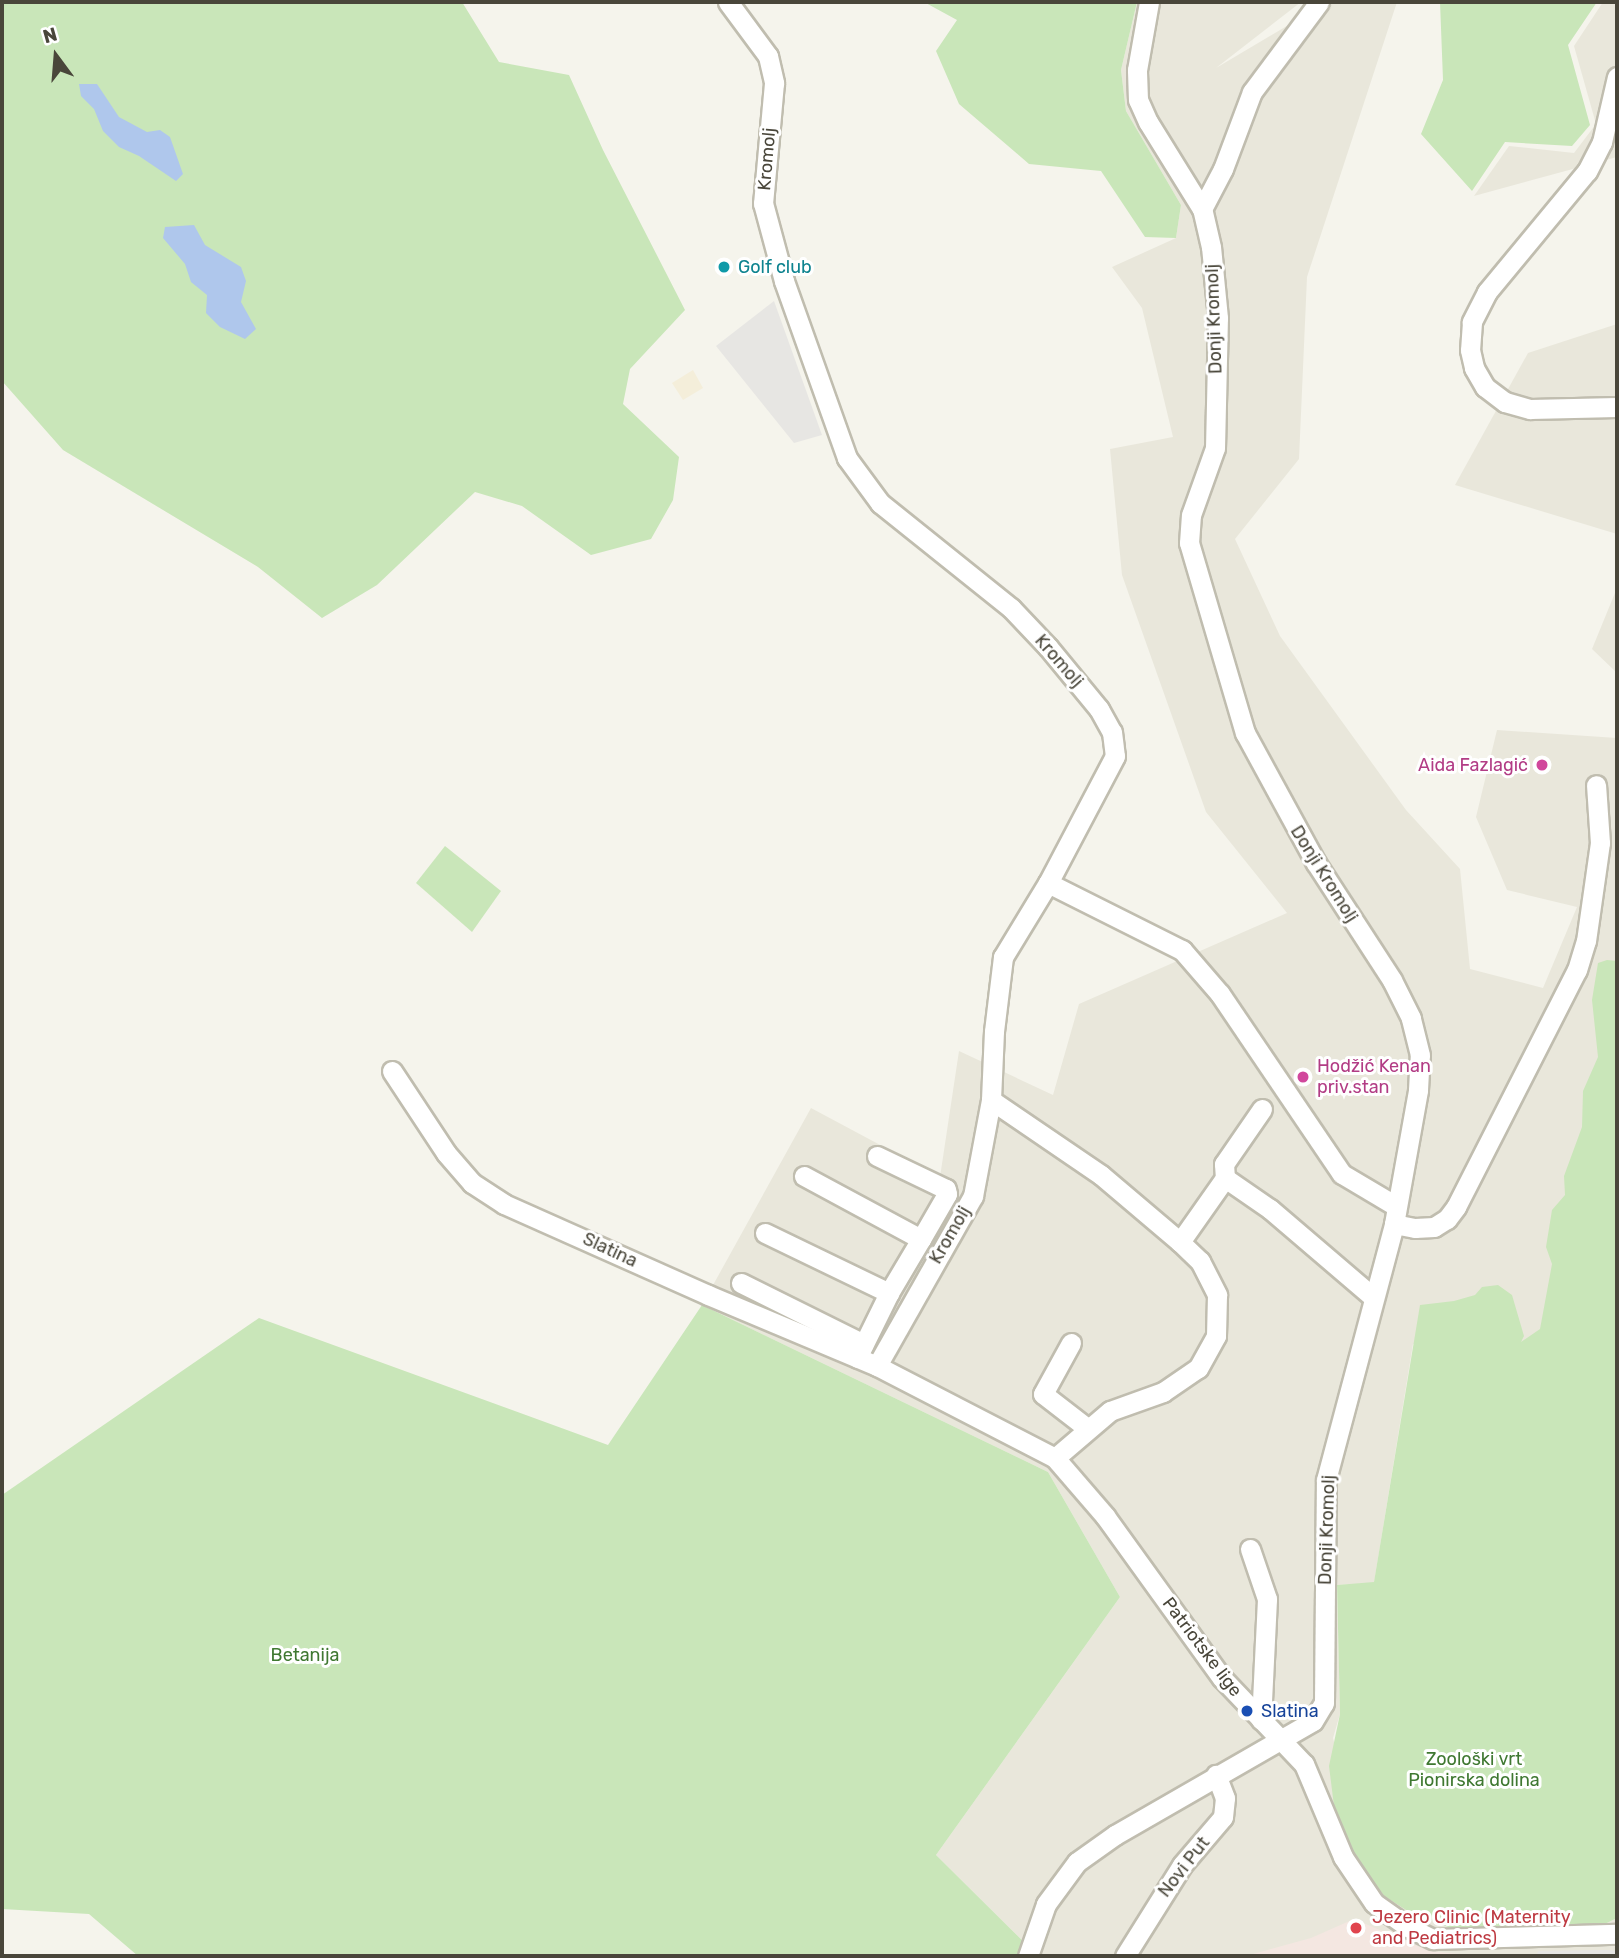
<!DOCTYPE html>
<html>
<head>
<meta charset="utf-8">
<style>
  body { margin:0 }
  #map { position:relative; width:1619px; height:1958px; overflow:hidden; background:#f5f4ec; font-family:Rubik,sans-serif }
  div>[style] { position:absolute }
  .residential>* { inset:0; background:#e9e7db }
  .commercial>* { inset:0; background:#f4eeda }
  .medical>* { inset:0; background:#f4e7e1 }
  .green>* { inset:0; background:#c9e6b9 }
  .parking>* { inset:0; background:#e7e6e3 }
  .water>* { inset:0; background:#afc7ec }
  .roads { filter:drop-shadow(2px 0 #c0bdaf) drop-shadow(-2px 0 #c0bdaf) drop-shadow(0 2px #c0bdaf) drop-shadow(0 -2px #c0bdaf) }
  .minor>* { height:19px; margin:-9.5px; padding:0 9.5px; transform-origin:9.5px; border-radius:9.5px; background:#fff }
  .dots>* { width:19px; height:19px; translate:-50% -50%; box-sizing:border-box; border:4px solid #fff; border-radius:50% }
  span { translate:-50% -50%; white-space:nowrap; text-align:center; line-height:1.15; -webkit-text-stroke:6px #fff; paint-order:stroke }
  .street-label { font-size:18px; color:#49463a }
  .culture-label { font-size:18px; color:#0d838f }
  .left { translate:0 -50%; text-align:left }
  .hotel-label { font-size:18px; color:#b23c85 }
  .right { translate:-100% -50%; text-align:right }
  .park-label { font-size:18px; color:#3f7831 }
  .transit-label { font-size:18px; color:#164399 }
  .health-label { font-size:18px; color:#be3a42 }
  .frame { position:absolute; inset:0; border:4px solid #49463a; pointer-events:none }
  .north { position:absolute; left:21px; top:21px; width:70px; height:70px; -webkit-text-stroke:5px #fff; paint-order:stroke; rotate:344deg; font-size:19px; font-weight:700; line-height:28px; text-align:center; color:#49463a }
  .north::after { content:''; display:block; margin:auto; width:24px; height:32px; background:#49463a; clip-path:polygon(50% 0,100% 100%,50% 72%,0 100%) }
</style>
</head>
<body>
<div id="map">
  <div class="residential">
    <div style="clip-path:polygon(1137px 2px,1301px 2px,1216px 68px,1327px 2px,1397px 2px,1307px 277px,1299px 459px,1235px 539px,1280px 636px,1406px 810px,1460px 869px,1470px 969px,1543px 988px,1577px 907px,1507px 890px,1476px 817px,1497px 730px,1617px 738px,1617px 1026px,1566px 1368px,1413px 1344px,1374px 1583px,1337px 1585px,1340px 1714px,1333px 1738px,1370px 1880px,1384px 1896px,1406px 1910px,1453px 1929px,1605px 1924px,1617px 1918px,1617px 1956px,1038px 1956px,936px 1855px,1120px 1597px,1048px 1472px,702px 1305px,811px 1108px,940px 1177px,959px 1051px,1053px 1095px,1079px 1004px,1287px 913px,1206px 812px,1122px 575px,1110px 449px,1173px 437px,1142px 308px,1112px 267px,1176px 238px,1181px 205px,1126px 111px,1121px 70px)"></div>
    <div style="clip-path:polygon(1603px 2px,1617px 2px,1617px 157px,1474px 196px,1509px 146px,1574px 153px,1596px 124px,1574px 46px)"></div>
    <div style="clip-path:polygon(1617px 324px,1617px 534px,1455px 485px,1528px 353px)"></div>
    <div style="clip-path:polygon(1617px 588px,1617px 681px,1616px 672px,1592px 649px)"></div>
  </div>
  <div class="commercial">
    <div style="clip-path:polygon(693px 370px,703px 388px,683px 400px,672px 383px)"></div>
  </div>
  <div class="medical">
    <div style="clip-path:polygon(1354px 1919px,1429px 1951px,1478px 1956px,1246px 1956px,1311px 1938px)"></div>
  </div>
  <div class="green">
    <div style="clip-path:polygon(2px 2px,462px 2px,499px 62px,569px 75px,603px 150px,685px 310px,630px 369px,623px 404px,679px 457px,673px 500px,651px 539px,591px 555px,522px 506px,475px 492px,377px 585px,322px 618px,258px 567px,63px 450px,2px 381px)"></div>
    <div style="clip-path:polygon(924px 2px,1137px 2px,1121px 70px,1126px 111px,1181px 205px,1176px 238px,1145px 237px,1101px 171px,1029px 164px,959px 104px,936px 51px,957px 20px)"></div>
    <div style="clip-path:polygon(1440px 2px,1597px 2px,1568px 45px,1590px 125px,1572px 146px,1505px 142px,1472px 191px,1421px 134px,1443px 80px)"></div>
    <div style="clip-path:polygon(445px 846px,501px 891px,472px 932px,416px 883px)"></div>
    <div style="clip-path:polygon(1607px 960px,1617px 961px,1617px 1918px,1605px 1924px,1453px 1929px,1406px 1910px,1384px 1896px,1358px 1862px,1335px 1814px,1329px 1766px,1340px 1714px,1337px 1585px,1374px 1582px,1420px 1305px,1454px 1301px,1475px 1295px,1482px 1287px,1498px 1285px,1512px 1295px,1524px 1336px,1521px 1342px,1540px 1329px,1552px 1264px,1546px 1247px,1552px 1210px,1565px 1195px,1564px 1176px,1582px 1127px,1583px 1091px,1598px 1057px,1592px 1000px,1598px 963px)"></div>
    <div style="clip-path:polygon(702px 1305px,1048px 1472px,1120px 1597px,936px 1855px,1038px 1956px,138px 1956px,89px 1914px,2px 1909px,2px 1495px,259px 1318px,608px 1445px)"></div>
  </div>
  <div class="parking">
    <div style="clip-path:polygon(774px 301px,822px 435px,794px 443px,716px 346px)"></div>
    <div style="clip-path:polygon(1538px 1951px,1607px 1950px,1617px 1951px,1617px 1956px,1537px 1956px)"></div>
  </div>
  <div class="water">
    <div style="clip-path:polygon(79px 84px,97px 84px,119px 117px,147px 132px,160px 130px,170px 137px,183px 174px,176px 181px,139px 156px,119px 147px,103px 131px,94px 109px,81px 96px)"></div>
    <div style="clip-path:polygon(194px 225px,205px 245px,241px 267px,246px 281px,241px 302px,256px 329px,245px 339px,220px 327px,206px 313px,207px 295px,191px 282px,185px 264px,163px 238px,165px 227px)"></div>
  </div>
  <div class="roads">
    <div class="minor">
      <div style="left:728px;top:2px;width:67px;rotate:53.5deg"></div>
      <div style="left:768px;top:56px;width:28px;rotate:77deg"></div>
      <div style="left:774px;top:83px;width:121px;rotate:95.2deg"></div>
      <div style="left:763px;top:203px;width:81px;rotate:74.9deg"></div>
      <div style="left:784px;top:281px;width:188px;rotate:70.4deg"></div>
      <div style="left:847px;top:458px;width:56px;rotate:53.7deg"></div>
      <div style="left:880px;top:503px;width:168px;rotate:38.7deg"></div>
      <div style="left:1011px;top:608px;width:54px;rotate:46.5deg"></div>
      <div style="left:1048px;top:647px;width:80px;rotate:50.6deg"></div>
      <div style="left:1099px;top:709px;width:26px;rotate:61deg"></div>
      <div style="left:1112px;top:732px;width:24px;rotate:83deg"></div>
      <div style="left:1115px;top:756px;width:144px;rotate:117.8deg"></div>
      <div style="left:1048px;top:883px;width:87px;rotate:121.3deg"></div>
      <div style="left:1003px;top:957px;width:75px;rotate:96.9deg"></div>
      <div style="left:994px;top:1031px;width:69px;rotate:92.5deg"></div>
      <div style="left:991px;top:1100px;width:98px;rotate:100.6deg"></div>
      <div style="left:973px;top:1196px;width:195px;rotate:119.5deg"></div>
      <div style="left:1617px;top:77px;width:67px;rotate:103deg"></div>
      <div style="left:1602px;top:142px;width:33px;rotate:117deg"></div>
      <div style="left:1587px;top:171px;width:157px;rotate:129.6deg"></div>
      <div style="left:1487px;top:292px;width:34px;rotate:117deg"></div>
      <div style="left:1472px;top:322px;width:28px;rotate:94deg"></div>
      <div style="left:1470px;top:350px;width:18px;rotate:77deg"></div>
      <div style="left:1474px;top:368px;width:22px;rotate:60deg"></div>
      <div style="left:1485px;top:387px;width:25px;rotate:37deg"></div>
      <div style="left:1505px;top:402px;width:26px;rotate:16deg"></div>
      <div style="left:1530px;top:409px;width:87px;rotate:-1.3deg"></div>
      <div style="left:1202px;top:209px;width:45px;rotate:-62.3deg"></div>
      <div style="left:1223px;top:169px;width:82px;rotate:-69.4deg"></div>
      <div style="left:1252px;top:92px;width:112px;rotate:-53.3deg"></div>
      <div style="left:1048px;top:883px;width:150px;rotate:26.6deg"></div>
      <div style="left:1182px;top:950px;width:58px;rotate:49.2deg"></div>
      <div style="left:1220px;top:994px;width:217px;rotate:55.9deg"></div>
      <div style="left:1342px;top:1174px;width:63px;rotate:30.7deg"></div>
      <div style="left:392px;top:1071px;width:98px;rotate:56.6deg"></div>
      <div style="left:446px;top:1153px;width:40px;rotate:49deg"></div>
      <div style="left:472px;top:1183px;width:38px;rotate:33deg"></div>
      <div style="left:504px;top:1204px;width:223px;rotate:24deg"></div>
      <div style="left:708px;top:1295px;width:183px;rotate:22.8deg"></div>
      <div style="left:877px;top:1366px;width:200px;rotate:27.3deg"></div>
      <div style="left:1055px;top:1458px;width:77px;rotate:49.2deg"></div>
      <div style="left:1105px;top:1516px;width:200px;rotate:54.2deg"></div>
      <div style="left:1222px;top:1678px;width:119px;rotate:46.4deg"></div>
      <div style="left:1304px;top:1764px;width:101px;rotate:67.2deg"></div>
      <div style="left:1343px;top:1857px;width:55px;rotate:56deg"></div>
      <div style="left:1374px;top:1903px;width:42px;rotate:35.2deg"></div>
      <div style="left:1408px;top:1927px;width:28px;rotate:26deg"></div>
      <div style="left:1433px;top:1939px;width:184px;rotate:-1.6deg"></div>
      <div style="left:991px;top:1100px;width:133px;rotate:34.3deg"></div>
      <div style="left:1101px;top:1175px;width:104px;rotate:40.3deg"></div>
      <div style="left:1180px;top:1242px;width:28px;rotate:44deg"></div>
      <div style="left:1200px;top:1261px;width:38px;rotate:63deg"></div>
      <div style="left:1217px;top:1295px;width:41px;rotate:91.4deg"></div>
      <div style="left:1216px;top:1336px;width:37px;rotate:119deg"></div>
      <div style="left:1198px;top:1368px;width:42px;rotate:145.6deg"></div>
      <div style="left:1163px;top:1392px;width:56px;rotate:160.3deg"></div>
      <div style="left:1110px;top:1411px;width:72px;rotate:139.5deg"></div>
      <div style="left:1262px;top:1109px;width:67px;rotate:124.6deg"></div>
      <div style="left:1224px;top:1164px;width:14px;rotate:86deg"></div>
      <div style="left:1225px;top:1178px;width:55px;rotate:34.6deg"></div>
      <div style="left:1270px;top:1209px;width:135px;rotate:40.5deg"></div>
      <div style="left:877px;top:1156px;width:76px;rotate:25.6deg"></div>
      <div style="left:946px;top:1189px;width:5px;rotate:79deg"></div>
      <div style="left:947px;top:1194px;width:52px;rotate:120deg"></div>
      <div style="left:804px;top:1176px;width:133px;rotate:28.3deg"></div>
      <div style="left:921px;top:1239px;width:63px;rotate:120.7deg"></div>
      <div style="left:1394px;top:1224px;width:21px;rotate:11deg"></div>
      <div style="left:1415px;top:1228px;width:19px;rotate:-3deg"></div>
      <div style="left:1434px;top:1227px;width:15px;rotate:-32deg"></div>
      <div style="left:1447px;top:1219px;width:15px;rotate:-53deg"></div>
      <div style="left:1456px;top:1207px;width:266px;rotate:-63deg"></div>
      <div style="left:1577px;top:970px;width:30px;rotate:-73deg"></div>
      <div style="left:1586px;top:941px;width:99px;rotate:-81.9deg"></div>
      <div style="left:1600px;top:843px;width:58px;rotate:-93.9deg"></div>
      <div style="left:765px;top:1233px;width:138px;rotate:25.8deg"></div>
      <div style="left:889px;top:1293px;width:72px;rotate:116.2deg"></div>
      <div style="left:1180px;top:1242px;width:78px;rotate:-54.9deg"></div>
      <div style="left:741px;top:1283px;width:137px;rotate:26.4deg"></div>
      <div style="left:1071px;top:1343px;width:58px;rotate:118.8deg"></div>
      <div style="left:1043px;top:1394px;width:56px;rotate:37.7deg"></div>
      <div style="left:1250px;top:1549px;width:53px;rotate:71.2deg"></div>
      <div style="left:1267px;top:1599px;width:121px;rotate:92.8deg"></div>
      <div style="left:1028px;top:1956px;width:55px;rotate:-70.9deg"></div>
      <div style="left:1046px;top:1904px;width:52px;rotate:-53.6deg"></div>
      <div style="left:1077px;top:1862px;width:47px;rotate:-35.4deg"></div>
      <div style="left:1115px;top:1835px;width:228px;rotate:-29.9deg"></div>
      <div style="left:1313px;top:1721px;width:21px;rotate:-59deg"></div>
      <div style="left:1324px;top:1703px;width:223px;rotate:-89.5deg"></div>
      <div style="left:1326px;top:1480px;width:265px;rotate:-75.1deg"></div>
      <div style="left:1394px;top:1224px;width:136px;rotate:-79.8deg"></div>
      <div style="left:1418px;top:1090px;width:35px;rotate:-87deg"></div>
      <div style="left:1420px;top:1055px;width:38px;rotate:-104deg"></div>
      <div style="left:1411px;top:1018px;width:42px;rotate:-116.6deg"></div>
      <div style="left:1392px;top:980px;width:140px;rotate:-123deg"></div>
      <div style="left:1316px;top:863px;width:148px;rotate:-118.6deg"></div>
      <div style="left:1245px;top:733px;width:198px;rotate:-106.4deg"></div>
      <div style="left:1189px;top:543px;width:28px;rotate:-86deg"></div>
      <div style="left:1191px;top:515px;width:71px;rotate:-70.3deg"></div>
      <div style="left:1215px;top:448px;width:130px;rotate:-88.7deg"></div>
      <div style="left:1218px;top:318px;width:71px;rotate:-95.6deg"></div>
      <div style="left:1211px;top:247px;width:39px;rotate:-103deg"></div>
      <div style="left:1202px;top:209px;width:102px;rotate:-121.8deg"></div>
      <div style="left:1148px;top:122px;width:24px;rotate:-114deg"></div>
      <div style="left:1138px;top:100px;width:30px;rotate:-92deg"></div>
      <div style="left:1137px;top:70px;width:69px;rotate:-80deg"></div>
      <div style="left:1125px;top:1956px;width:107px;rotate:-57.9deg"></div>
      <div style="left:1182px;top:1865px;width:63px;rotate:-49.5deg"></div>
      <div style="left:1223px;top:1817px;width:19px;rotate:-84deg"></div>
      <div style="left:1225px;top:1798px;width:25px;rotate:-111deg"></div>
    </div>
  </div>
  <div class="dots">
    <div style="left:724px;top:267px;background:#0f9aa8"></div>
    <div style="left:1542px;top:765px;background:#d1479c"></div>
    <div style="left:1303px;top:1077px;background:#d1479c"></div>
    <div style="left:1247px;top:1711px;background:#1a4fb4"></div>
    <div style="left:1356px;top:1928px;background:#e0444e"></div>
  </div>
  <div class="street-label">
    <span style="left:767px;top:159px;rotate:-85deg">Kromolj</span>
    <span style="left:1214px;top:319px;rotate:-92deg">Donji Kromolj</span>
    <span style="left:1059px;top:661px;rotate:49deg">Kromolj</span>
    <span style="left:1324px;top:874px;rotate:58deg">Donji Kromolj</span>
    <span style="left:950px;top:1235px;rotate:-60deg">Kromolj</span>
    <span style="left:610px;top:1250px;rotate:25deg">Slatina</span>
    <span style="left:1327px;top:1530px;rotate:-88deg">Donji Kromolj</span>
    <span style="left:1202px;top:1647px;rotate:53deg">Patriotske lige</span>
    <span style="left:1184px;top:1867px;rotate:-52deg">Novi Put</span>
  </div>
  <div class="culture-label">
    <span class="left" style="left:738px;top:267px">Golf club</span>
  </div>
  <div class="hotel-label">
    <span class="right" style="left:1528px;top:765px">Aida Fazlagić</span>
    <span class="left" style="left:1317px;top:1077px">Hodžić Kenan<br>priv.stan</span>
  </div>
  <div class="park-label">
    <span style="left:305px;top:1655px">Betanija</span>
    <span style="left:1474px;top:1770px">Zoološki vrt<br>Pionirska dolina</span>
  </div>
  <div class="transit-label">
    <span class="left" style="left:1261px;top:1711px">Slatina</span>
  </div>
  <div class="health-label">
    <span class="left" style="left:1372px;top:1928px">Jezero Clinic (Maternity<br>and Pediatrics)</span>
  </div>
  <div class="frame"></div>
  <div class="north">N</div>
</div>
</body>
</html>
